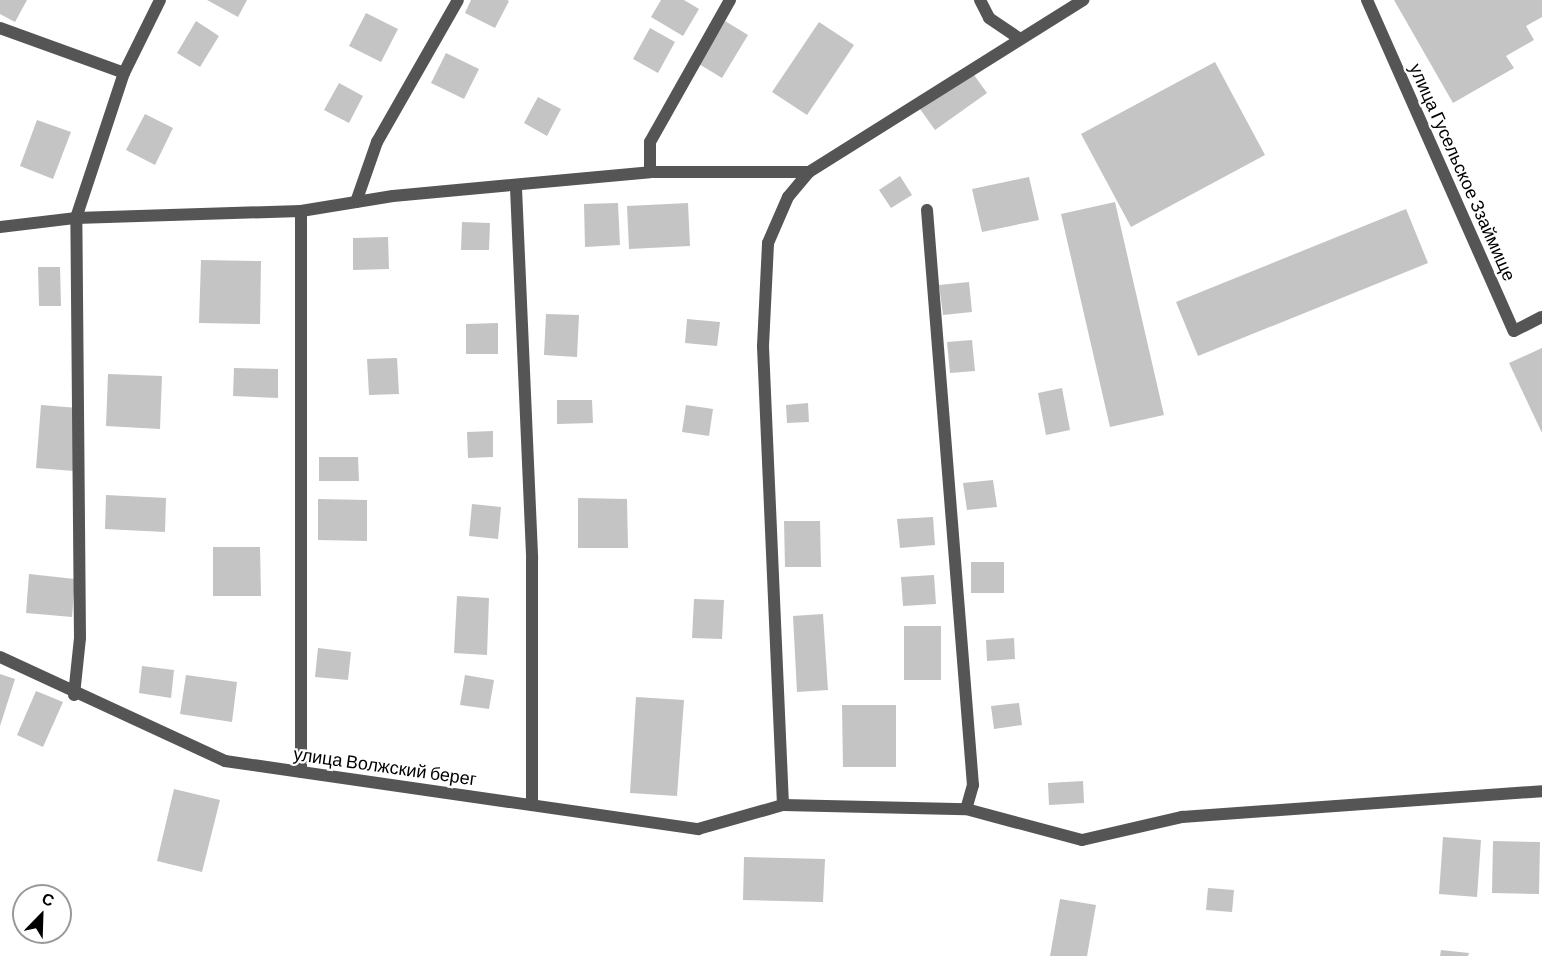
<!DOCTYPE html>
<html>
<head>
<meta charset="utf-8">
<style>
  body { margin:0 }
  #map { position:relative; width:1542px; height:956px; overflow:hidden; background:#fff; font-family:Barlow,sans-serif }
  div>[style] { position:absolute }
  .building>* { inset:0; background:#c4c4c4 }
  .service>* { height:12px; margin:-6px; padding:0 6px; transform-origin:6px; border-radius:6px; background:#555 }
  .minor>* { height:12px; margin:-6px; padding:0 6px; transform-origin:6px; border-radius:6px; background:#555 }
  span { translate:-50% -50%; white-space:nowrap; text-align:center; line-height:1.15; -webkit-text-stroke:4.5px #fff; paint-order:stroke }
  .street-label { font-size:18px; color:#000 }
  .north { position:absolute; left:12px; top:884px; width:60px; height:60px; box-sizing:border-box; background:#fff; border:2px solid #999; border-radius:50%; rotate:23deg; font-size:16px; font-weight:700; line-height:24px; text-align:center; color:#000 }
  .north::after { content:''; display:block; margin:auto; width:21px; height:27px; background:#000; clip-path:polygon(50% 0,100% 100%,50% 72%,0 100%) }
</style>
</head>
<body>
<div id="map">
  <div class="building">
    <div style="clip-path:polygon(0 0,27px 0,15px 22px,0 14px)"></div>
    <div style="clip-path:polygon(207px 0,247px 0,238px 17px)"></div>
    <div style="clip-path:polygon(471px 0,507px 0,509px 1px,495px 28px,465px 13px)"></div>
    <div style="clip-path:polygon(661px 0,684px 0,699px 9px,683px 36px,651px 17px)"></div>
    <div style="clip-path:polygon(1394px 0,1542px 0,1542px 17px,1526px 26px,1534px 40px,1506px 56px,1514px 68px,1453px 103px)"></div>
    <div style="clip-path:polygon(366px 13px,398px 29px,381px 62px,349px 46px)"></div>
    <div style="clip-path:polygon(196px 21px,219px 36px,200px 67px,177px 53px)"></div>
    <div style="clip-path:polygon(725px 21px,748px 35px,722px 78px,699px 64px)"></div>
    <div style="clip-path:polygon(819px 22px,854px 45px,807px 115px,772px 92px)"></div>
    <div style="clip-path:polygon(650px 28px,675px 42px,658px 73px,633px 59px)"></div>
    <div style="clip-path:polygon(446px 53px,479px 69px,464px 99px,431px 83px)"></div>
    <div style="clip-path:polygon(1215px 62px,1265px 155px,1131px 227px,1081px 134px)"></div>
    <div style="clip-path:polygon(972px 72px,987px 93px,935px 130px,920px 109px)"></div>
    <div style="clip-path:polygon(339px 83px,363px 96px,349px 123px,324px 110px)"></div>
    <div style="clip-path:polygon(538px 97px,561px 109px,547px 136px,524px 123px)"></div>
    <div style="clip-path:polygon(145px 114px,173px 128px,155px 165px,126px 150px)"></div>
    <div style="clip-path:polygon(37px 120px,71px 132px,53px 179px,20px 166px)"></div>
    <div style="clip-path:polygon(900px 176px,912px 195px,891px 208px,879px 190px)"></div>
    <div style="clip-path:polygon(1029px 177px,1039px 220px,982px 232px,972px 189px)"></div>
    <div style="clip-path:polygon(1115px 202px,1164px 415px,1110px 427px,1061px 214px)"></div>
    <div style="clip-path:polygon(618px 203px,620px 245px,585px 247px,584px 204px)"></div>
    <div style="clip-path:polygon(688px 203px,690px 246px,629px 249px,627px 206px)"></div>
    <div style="clip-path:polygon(1406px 209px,1428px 263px,1198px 356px,1176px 302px)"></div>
    <div style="clip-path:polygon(462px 222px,490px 223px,489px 250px,461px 250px)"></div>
    <div style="clip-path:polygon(388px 237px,389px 269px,353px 270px,353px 238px)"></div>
    <div style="clip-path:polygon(201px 260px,261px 261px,260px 324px,199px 323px)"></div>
    <div style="clip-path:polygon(38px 267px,60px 267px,61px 306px,39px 306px)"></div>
    <div style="clip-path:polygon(969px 282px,972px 312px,943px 315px,939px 285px)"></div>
    <div style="clip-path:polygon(546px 314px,579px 315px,577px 357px,544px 355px)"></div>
    <div style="clip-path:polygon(687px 319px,720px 322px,717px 346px,685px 343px)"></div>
    <div style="clip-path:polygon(498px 323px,498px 354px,466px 354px,466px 324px)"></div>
    <div style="clip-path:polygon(972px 340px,975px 371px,950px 373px,947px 342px)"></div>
    <div style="clip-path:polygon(1542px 348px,1542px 433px,1509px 363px)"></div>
    <div style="clip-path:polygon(397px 358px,399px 394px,369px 395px,367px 359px)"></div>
    <div style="clip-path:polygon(234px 368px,278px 369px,278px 398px,233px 396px)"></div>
    <div style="clip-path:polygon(108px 374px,162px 376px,160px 429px,106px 426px)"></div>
    <div style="clip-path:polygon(1062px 388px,1070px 430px,1046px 435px,1038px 393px)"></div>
    <div style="clip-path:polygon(557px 400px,592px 400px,593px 423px,557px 424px)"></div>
    <div style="clip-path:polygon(808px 403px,809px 422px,787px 423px,786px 405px)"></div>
    <div style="clip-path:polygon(41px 405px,78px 408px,74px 471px,36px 468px)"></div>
    <div style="clip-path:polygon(686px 405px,713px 409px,709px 436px,682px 432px)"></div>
    <div style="clip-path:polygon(493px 431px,493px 457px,468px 458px,467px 432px)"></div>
    <div style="clip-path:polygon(319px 457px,358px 457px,359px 481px,319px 481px)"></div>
    <div style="clip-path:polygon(993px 480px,997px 507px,967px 510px,963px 483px)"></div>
    <div style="clip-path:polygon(106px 495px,166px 498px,165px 532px,105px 529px)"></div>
    <div style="clip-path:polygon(578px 498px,627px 499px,628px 548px,578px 548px)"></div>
    <div style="clip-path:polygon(318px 499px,367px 500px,367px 541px,318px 540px)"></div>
    <div style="clip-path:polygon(472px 504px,501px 507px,498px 539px,469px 536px)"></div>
    <div style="clip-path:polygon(933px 517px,935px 545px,900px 548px,897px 519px)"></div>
    <div style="clip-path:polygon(784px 521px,820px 521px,821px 567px,785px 567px)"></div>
    <div style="clip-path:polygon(213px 547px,260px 547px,261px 596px,213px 596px)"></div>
    <div style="clip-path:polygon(971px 562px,1004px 562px,1004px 593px,971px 593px)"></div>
    <div style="clip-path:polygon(29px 574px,75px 579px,72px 617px,26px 613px)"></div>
    <div style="clip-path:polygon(934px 575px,936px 604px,903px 606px,901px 577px)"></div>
    <div style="clip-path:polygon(457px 596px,489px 598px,487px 655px,454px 653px)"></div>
    <div style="clip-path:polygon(694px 599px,724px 600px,722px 639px,692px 638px)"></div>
    <div style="clip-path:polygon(823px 614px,828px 690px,797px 692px,793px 616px)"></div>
    <div style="clip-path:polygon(904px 626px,941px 626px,941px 680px,904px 680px)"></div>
    <div style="clip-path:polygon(1014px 638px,1015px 659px,987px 661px,986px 640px)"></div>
    <div style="clip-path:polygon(318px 648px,351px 652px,348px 680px,315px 677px)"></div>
    <div style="clip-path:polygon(142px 666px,174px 670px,171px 698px,139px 693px)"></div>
    <div style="clip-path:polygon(0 674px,15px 679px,0 726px)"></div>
    <div style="clip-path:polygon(186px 675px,237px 682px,232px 722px,180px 714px)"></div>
    <div style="clip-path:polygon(465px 675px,494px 680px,489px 709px,460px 705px)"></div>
    <div style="clip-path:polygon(36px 691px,63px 702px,43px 747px,17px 735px)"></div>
    <div style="clip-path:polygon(636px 697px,684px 700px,677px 796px,630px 793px)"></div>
    <div style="clip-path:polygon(1019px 703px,1022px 725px,994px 729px,991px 706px)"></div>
    <div style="clip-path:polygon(842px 705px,896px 705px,896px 767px,843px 767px)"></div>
    <div style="clip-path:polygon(1083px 781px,1084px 803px,1049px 805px,1048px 783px)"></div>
    <div style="clip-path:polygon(174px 789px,220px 800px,202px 872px,157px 861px)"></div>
    <div style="clip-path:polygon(1443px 837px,1481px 840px,1477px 897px,1439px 894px)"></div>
    <div style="clip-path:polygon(1493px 841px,1540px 842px,1539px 894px,1492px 893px)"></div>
    <div style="clip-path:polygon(744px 857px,825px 859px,823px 902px,743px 900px)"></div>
    <div style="clip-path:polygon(1208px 888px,1234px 890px,1232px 912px,1206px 910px)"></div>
    <div style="clip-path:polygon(1060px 899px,1096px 905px,1087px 956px,1050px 956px)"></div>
    <div style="clip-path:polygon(1441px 950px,1469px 953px,1468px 956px,1440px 956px)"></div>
  </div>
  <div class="service">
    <div style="left:980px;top:0;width:20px;rotate:63deg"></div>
    <div style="left:989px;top:18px;width:37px;rotate:34deg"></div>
    <div style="left:1367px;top:0;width:362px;rotate:66.1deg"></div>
    <div style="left:1514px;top:331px;width:31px;rotate:-27deg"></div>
    <div style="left:0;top:28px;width:132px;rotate:19.9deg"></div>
    <div style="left:650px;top:172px;width:30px;rotate:-90deg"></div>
    <div style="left:650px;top:142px;width:163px;rotate:-60.6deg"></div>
    <div style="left:516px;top:188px;width:371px;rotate:87.5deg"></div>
    <div style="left:532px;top:559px;width:246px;rotate:90deg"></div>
    <div style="left:356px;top:202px;width:64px;rotate:-70.7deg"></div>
    <div style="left:377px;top:142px;width:163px;rotate:-60.3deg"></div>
    <div style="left:927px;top:210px;width:577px;rotate:85.43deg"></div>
    <div style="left:973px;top:785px;width:25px;rotate:106deg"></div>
    <div style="left:74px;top:695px;width:57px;rotate:-84deg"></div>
    <div style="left:80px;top:638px;width:420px;rotate:-90.5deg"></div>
    <div style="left:76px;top:218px;width:153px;rotate:-71.7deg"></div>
    <div style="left:124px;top:73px;width:81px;rotate:-63.7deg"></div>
    <div style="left:301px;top:772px;width:561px;rotate:-90deg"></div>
  </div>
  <div class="minor">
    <div style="left:0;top:227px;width:77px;rotate:-6.8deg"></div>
    <div style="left:76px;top:218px;width:225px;rotate:-1.8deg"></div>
    <div style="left:301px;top:211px;width:93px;rotate:-9.3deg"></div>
    <div style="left:393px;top:196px;width:258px;rotate:-5.3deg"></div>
    <div style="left:650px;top:172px;width:159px"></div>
    <div style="left:0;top:657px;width:248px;rotate:24.8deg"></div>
    <div style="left:225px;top:761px;width:478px;rotate:8.2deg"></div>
    <div style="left:698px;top:829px;width:88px;rotate:-15.8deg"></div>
    <div style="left:783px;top:805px;width:183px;rotate:1.3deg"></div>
    <div style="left:966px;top:809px;width:120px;rotate:15deg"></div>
    <div style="left:1082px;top:840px;width:103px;rotate:-13deg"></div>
    <div style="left:1182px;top:817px;width:361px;rotate:-4.1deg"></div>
    <div style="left:783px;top:805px;width:459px;rotate:-92.5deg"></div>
    <div style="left:763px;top:346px;width:103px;rotate:-87.2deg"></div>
    <div style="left:768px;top:243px;width:50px;rotate:-66.5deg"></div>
    <div style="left:788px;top:197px;width:33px;rotate:-50deg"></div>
    <div style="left:809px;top:172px;width:324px;rotate:-32.1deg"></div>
  </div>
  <div class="street-label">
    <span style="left:1463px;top:172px;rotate:66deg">улица Гусельское Ззаймище</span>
    <span style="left:385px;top:766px;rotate:8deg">улица Волжский берег</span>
  </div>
  <div class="north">С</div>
</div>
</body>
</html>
